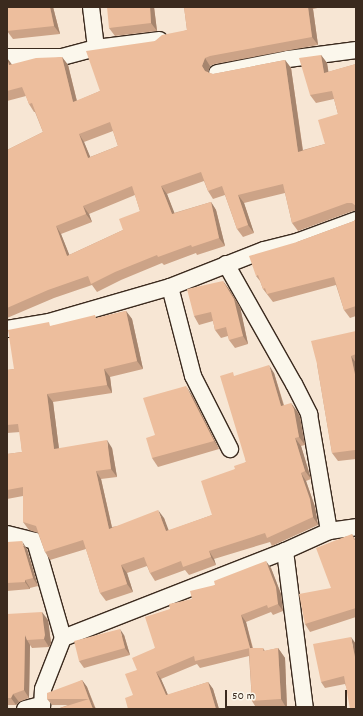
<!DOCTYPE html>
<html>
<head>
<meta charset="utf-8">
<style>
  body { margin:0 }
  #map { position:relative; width:363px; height:716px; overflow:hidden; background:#f7e6d4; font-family:Dekko,sans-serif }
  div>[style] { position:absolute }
  .roads { filter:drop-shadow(1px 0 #3b2a1e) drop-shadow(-1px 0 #3b2a1e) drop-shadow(0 1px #3b2a1e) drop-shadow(0 -1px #3b2a1e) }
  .minor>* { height:16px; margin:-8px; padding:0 8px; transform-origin:8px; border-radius:8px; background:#fbf7ec }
  .wall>* { inset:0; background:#cca387 }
  .shaded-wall>* { inset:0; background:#a6856e }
  .building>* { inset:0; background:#edbe9d }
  span { translate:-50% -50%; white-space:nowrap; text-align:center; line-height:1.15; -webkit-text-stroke:3.5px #fbf7ec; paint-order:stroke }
  .frame { position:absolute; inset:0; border:8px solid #3b2a1e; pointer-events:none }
  .scale { position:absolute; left:225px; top:690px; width:122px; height:18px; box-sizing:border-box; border:2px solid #3b2a1e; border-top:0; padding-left:5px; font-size:12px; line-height:14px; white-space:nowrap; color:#3b2a1e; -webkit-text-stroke:3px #fbf7ec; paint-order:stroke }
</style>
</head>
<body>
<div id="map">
  <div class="roads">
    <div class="minor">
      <div style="left:91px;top:7px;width:41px;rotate:83deg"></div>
      <div style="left:7px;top:57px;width:55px"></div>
      <div style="left:62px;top:57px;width:35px;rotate:-15deg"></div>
      <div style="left:96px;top:48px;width:64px;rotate:-7.2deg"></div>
      <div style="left:217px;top:73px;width:72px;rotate:-11.2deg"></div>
      <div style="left:288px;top:59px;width:69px;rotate:-7.5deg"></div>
      <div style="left:226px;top:264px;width:138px;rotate:60.5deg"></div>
      <div style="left:294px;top:384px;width:34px;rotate:63deg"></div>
      <div style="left:309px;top:414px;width:119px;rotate:80.3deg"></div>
      <div style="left:170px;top:287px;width:92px;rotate:75.5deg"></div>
      <div style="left:193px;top:376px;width:82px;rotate:63.1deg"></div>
      <div style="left:7px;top:329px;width:43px;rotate:-9.5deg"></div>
      <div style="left:49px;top:322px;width:126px;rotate:-16.1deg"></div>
      <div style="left:170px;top:287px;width:101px;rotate:-21.5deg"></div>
      <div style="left:264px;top:250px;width:36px;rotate:-14deg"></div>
      <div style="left:299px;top:241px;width:61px;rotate:-20.2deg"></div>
      <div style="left:7px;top:534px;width:29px;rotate:14deg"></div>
      <div style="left:35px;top:541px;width:101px;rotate:73.9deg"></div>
      <div style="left:63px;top:638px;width:55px;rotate:111.4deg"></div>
      <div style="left:43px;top:689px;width:20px;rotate:93deg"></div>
      <div style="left:285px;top:551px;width:159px;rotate:82.8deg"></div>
      <div style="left:63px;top:638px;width:238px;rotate:-21.4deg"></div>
      <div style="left:285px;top:551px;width:48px;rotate:-24.4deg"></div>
      <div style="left:329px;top:531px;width:27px;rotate:-8deg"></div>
      <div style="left:25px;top:709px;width:16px;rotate:-14deg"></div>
    </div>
  </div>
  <div class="wall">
    <div style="clip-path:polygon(7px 7px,53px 7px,60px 34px,13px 39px,7px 31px)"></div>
    <div style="clip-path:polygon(154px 7px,157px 31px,115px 36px,109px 28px)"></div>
    <div style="clip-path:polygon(evenodd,184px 7px,322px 7px,313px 9px,318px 45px,215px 64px,210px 66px,208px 73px,213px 74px,285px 60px,291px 68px,303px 150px,325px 144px,338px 114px,334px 99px,316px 103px,310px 95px,321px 55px,327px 63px,328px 72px,356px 64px,356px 211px,353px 211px,298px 231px,292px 223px,285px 193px,244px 203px,254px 233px,243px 237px,237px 229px,225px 195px,213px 199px,208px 191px,204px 181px,167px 194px,174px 213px,211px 202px,216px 210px,225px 246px,197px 255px,196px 253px,164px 265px,162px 263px,121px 280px,97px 292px,92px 285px,54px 298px,7px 318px,7px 150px,43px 132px,35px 112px,34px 112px,29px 104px,26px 96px,7px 101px,7px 58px,12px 65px,62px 57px,68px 65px,77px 101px,100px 91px,155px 41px,187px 30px,184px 7px,113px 131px,118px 146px,90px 157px,84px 142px,113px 131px,184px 7px,135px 195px,140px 211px,123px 230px,69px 255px,61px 234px,92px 222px,89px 214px,135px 195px)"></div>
    <div style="clip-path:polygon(356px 218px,356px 316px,350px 318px,344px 310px,336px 285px,273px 302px,263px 289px,260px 281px,256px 276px,297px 242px,354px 221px)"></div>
    <div style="clip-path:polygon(229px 289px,240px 307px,248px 344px,235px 348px,229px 340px,228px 336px,221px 338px,215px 330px,213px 321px,199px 325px,194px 316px)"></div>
    <div style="clip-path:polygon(126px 311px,132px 319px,143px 369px,110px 377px,112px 393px,53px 402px,59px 449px,112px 448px,117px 477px,101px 479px,112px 527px,164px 518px,168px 531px,212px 515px,235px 469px,246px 462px,235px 376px,274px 373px,284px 405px,297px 411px,300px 417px,305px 445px,301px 446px,311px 479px,306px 481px,315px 507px,318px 525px,272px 546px,270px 542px,214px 559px,216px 565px,189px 575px,185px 570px,155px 581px,150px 573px,147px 566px,127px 573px,133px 592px,106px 601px,100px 593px,86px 549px,50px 560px,45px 552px,38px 533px,29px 530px,23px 522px,23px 496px,7px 499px,7px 454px,22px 452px,20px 432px,7px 433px,7px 370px,14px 369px,52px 326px,97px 318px)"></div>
    <div style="clip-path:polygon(356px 331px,356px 459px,338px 461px,332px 453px,317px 364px)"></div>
    <div style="clip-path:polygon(192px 395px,219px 449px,158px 467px,152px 458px,155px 435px)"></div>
    <div style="clip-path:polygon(352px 534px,355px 539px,356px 539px,356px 617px,310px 632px,305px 624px,331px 588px)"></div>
    <div style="clip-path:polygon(7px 542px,27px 549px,38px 586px,30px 588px,30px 589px,7px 591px)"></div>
    <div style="clip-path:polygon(271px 568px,281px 594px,283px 611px,273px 615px,271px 612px,246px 622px,253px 648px,263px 648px,265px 651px,278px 648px,285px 658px,287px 709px,257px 709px,252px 701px,249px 656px,200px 668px,197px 664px,161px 679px,168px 695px,208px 682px,213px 689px,219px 709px,128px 709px,133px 695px,137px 670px,155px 648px,170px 609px,192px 599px,215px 585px)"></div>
    <div style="clip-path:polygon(7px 614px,48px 620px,51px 643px,49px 647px,32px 648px,30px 645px,29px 698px,19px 702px,16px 705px,7px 705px)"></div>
    <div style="clip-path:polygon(124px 635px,130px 655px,84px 668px,79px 661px)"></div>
    <div style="clip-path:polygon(356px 643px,356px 709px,345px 684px,325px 688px,321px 682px)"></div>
    <div style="clip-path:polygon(82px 680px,87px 687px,96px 709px,57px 709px,68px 705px,52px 705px,47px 699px)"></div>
  </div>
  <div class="shaded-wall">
    <div style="clip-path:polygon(50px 7px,53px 7px,60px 34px,54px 26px)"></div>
    <div style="clip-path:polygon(150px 7px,154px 7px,157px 31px,151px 23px)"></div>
    <div style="clip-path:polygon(308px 7px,312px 7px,313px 9px,318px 45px,312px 37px)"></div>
    <div style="clip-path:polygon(321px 55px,327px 63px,330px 81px,324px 73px)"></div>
    <div style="clip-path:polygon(62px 57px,68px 65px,79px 110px,73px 102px)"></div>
    <div style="clip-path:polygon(7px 58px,13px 66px,9px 65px)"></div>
    <div style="clip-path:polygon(205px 58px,210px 66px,208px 74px,205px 71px,202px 66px)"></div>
    <div style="clip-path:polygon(285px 60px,291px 68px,304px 160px,298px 152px)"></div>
    <div style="clip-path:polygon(79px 134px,84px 142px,94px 166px,88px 158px)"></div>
    <div style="clip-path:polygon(161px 186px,167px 194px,178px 222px,172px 214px)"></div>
    <div style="clip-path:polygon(238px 195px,244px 203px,254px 233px,248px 225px)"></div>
    <div style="clip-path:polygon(211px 202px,216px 210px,225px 246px,219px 238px)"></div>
    <div style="clip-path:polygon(83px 206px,89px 214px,92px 222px,86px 214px)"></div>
    <div style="clip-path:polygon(56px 226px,61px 234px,73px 264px,67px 256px)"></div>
    <div style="clip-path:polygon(223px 281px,229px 289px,240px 307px,248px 344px,243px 336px)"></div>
    <div style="clip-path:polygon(126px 311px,132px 319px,143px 369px,137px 361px)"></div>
    <div style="clip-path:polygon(351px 356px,356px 363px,356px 379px)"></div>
    <div style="clip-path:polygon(269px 365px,274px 373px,286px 414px,281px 406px)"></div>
    <div style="clip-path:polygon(104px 369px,110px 377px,112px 393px,107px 385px)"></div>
    <div style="clip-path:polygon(186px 386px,192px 395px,219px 449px,214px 441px)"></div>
    <div style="clip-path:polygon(47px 394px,53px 402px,60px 457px,54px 449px)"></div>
    <div style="clip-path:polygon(291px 403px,297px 411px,300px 417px,305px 445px,299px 437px)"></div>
    <div style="clip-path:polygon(295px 438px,301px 446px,311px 479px,305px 471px)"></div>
    <div style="clip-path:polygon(107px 440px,112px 448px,117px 477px,111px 469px)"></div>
    <div style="clip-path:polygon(96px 471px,101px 479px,114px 537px,109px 529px)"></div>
    <div style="clip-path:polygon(301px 473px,306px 481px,315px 507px,318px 525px,313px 517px)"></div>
    <div style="clip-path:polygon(158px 510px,164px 518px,172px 539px,166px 531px)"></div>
    <div style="clip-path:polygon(22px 541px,27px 549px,38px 586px,33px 578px)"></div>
    <div style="clip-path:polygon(209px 551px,214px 559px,216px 565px,211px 557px)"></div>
    <div style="clip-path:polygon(266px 561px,271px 568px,281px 594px,283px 611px,278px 604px)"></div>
    <div style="clip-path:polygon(121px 565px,127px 573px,133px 592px,127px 584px)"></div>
    <div style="clip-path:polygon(25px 580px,30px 588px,30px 589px,25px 582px)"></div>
    <div style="clip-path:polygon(42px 612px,48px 620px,51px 643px,49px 647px,44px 639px)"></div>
    <div style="clip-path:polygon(241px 615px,246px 622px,254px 655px,250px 648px)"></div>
    <div style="clip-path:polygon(120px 629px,124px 635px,130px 655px,125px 648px)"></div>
    <div style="clip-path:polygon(25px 635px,27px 640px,30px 645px,29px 698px,24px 690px)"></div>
    <div style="clip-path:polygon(351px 637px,356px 644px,356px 662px)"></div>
    <div style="clip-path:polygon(278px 648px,285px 658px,287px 709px,281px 699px)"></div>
    <div style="clip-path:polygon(156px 672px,161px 679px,171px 702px,166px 695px)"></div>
    <div style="clip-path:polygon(82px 680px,87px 687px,94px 706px,89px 699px)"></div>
    <div style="clip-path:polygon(208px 682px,213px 689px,219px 709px,216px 709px)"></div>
    <div style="clip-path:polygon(13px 694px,19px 702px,16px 705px,11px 698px)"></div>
    <div style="clip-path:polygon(89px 699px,94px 706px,96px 709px,93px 709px)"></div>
  </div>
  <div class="building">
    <div style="clip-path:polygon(7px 7px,50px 7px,54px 26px,7px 31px)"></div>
    <div style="clip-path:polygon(107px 7px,150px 7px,151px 23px,109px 28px)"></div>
    <div style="clip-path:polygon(evenodd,184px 7px,308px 7px,312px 37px,210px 56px,205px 58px,202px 66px,205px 71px,213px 74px,285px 60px,298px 152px,325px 144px,318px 120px,338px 114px,332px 91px,310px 95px,299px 58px,321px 55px,324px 73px,356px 64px,356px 206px,352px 203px,347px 203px,292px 223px,283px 184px,238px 195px,248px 225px,237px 229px,222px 186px,208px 191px,201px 172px,161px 186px,172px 214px,211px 202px,219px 238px,192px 247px,191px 245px,158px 257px,157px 255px,115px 272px,91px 284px,88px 276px,48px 290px,7px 308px,7px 150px,43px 132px,32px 103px,29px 104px,22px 87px,7px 91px,7px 58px,9px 65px,36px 58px,62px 57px,73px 102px,100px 91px,86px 51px,155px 41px,162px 35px,187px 30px,184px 7px,110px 122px,118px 146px,88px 158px,79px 134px,110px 122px,184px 7px,132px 186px,140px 211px,119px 219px,123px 230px,67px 256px,56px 226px,86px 214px,83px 206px,132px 186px)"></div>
    <div style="clip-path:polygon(356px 218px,356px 306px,344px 310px,334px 277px,267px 294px,265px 288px,263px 289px,258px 275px,256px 276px,249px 256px,297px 242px,354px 221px)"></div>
    <div style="clip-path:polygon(223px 281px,234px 299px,243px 336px,229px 340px,226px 327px,215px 330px,211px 312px,194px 316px,187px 289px)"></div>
    <div style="clip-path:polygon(126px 311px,137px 361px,104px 369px,107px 385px,47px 394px,54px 449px,107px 440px,111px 469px,96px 471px,109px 529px,158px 510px,166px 531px,212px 515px,201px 481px,235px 469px,234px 466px,246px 462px,220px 376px,233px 372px,234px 376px,269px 365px,281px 406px,291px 403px,294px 409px,299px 437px,295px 438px,305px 471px,301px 473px,310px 499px,313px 517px,267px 538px,265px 533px,209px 551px,211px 557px,183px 567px,181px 561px,150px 573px,144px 557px,121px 565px,127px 584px,100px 593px,83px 540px,45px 552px,36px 526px,23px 522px,23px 487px,7px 490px,7px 454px,22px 452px,18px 424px,7px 425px,7px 370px,14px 369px,8px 330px,49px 322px,50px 326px,95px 315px,96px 318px)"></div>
    <div style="clip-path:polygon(356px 331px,356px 354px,351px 356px,356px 379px,356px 453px,355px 450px,332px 453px,317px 364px,311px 341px)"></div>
    <div style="clip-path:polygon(186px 386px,214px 441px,152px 458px,146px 438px,155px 435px,143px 398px)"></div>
    <div style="clip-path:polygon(352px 534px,354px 540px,356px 539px,356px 608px,305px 624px,299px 594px,331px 588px,316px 548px)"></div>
    <div style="clip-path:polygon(22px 541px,33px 578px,25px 580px,25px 582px,7px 583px,7px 542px)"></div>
    <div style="clip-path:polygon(266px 561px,276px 587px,278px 604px,268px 608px,267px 605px,241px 615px,250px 648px,195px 661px,194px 656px,156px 672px,166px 695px,208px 682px,216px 709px,128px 709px,125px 698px,133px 695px,125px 674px,137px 670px,132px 658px,155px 648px,145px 617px,170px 609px,169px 604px,192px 599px,190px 591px,215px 585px,214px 581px)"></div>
    <div style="clip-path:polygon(42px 612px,45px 635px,44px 639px,27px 640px,25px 635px,24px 690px,13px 694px,11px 698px,7px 698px,7px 614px)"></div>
    <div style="clip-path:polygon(120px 629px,125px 648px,79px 661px,74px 641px)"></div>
    <div style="clip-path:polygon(351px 637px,356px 662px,356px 709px,350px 709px,344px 676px,321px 682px,313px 644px)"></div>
    <div style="clip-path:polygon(249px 648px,263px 648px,263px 651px,278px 648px,281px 699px,252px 701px)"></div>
    <div style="clip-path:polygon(82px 680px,89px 699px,47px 699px,47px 693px)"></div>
    <div style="clip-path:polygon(89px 699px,93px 709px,57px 709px)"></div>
  </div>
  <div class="frame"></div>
  <div class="scale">50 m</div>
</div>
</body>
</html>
